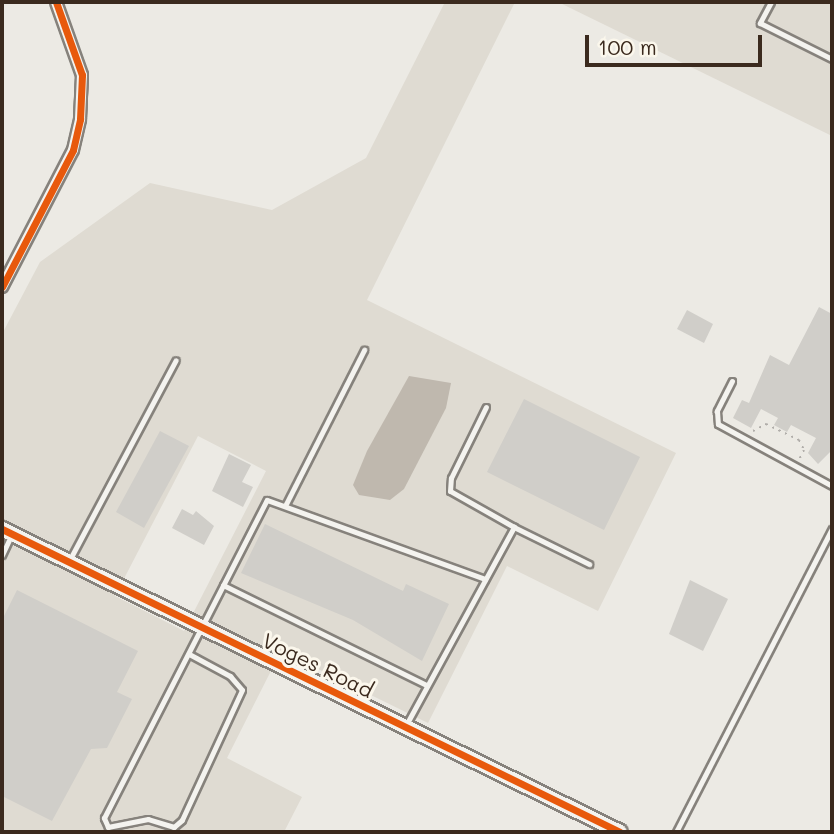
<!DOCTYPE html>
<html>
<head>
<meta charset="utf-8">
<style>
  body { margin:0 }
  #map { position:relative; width:834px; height:834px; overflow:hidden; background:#eceae4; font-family:Mali,sans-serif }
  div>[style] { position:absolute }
  .built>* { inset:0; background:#dfdbd2 }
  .water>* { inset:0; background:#bfb8ae }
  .building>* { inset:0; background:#d0cec9 }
  .path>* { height:2px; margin-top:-1px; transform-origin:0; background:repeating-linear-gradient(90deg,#b1aeaa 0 2px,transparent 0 7px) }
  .roads { filter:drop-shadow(2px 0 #86827c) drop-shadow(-2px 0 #86827c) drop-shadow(0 2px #86827c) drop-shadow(0 -2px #86827c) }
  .service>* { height:5px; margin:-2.5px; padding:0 2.5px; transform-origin:2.5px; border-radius:2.5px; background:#f4f3ef }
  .minor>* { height:10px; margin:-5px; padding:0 5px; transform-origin:5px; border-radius:5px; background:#f4f3ef }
  .tertiary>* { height:14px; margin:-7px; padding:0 7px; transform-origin:7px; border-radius:7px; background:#f4f3ef }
  .cycleway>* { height:7px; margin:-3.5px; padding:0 3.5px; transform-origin:3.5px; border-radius:3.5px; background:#e8590c }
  span { translate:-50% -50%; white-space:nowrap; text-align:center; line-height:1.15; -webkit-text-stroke:6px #fbf7ec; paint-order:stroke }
  .street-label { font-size:21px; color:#3b2a1e }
  .frame { position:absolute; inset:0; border:4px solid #3b2a1e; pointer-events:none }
  .scale { position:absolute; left:585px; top:35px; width:177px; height:32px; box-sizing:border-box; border:4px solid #3b2a1e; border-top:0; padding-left:9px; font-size:21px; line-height:24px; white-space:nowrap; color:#3b2a1e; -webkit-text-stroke:5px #fbf7ec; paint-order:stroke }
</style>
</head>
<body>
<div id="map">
  <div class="built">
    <div style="clip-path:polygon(evenodd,445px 2px,515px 2px,367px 300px,676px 453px,598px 611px,507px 566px,428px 723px,281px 651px,227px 758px,302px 797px,284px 832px,2px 832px,2px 334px,40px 262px,150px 183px,272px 210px,366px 158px,445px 2px,198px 436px,266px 471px,184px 631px,115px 596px,198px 436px)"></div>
    <div style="clip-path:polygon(558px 2px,832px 2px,832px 136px)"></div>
  </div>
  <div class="water">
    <div style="clip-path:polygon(409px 376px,451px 383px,446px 408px,404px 489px,390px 500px,359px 495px,353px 485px,367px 451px)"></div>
  </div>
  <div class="building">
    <div style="clip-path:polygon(819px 307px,832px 314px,832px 450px,818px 464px,808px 453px,816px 438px,791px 425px,787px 432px,774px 425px,778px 418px,761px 409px,751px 428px,733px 418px,742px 400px,749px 403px,770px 355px,789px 365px)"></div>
    <div style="clip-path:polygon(687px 310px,713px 324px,704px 343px,677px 329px)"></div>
    <div style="clip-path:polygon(524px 399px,640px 457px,604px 530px,487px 472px)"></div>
    <div style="clip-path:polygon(160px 431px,189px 446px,144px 528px,116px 512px)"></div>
    <div style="clip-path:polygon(229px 454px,251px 465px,242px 482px,253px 487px,243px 507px,212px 491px)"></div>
    <div style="clip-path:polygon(182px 509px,193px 515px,196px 511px,214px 526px,204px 545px,172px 528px)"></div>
    <div style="clip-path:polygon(265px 524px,403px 591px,406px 584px,449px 604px,422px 661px,353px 620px,241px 573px)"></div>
    <div style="clip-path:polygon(690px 580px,728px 599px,703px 651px,669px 634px)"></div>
    <div style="clip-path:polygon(17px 590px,138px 651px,117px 692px,132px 699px,107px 748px,91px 749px,52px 821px,2px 796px,2px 620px)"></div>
  </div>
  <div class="path">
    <div style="left:753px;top:431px;width:15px;rotate:-28deg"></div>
    <div style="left:766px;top:424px;width:37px;rotate:26deg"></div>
    <div style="left:799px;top:440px;width:11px;rotate:63deg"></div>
    <div style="left:804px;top:450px;width:11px;rotate:117deg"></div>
  </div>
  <div class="roads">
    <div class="service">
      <div style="left:771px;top:2px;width:24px;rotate:118deg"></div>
      <div style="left:760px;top:23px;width:80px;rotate:26.6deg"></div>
      <div style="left:732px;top:381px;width:34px;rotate:117deg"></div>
      <div style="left:717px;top:411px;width:13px;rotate:86deg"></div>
      <div style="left:718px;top:424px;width:130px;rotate:28.5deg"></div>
      <div style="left:286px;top:504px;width:173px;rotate:-63.1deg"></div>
      <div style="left:514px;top:527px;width:84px;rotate:26.3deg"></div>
      <div style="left:2px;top:555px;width:21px;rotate:-65deg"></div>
      <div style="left:70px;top:559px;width:225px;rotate:-62deg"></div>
      <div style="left:223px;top:585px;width:226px;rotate:26.2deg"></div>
      <div style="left:189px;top:654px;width:47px;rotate:28.2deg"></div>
      <div style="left:230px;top:676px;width:18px;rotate:49deg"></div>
      <div style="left:242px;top:690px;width:143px;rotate:114.8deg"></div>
      <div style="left:182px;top:820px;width:11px;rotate:139deg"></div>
      <div style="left:174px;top:827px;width:27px;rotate:-163deg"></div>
      <div style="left:148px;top:819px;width:41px;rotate:168.7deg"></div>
      <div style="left:108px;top:827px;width:10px;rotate:-114deg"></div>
      <div style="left:104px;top:818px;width:357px;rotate:-62.9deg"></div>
      <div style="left:267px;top:500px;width:232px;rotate:19.9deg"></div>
      <div style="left:406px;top:725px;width:226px;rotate:-61.4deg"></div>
      <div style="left:514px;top:527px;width:73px;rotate:-150.6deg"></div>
      <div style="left:450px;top:491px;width:13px;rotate:-86deg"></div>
      <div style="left:451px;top:478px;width:79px;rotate:-63.8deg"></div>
      <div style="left:676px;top:832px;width:341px;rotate:-62.8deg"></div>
    </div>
    <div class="minor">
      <div style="left:2px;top:287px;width:154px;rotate:-62.6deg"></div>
      <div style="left:73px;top:150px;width:32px;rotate:-77deg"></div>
      <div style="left:80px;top:119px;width:44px;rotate:-87.4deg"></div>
      <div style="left:82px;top:75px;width:77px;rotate:-109.6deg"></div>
    </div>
    <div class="tertiary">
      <div style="left:2px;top:529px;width:688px;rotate:26.12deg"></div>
    </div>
  </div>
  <div class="cycleway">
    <div style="left:2px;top:287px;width:154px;rotate:-62.6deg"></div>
    <div style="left:73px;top:150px;width:32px;rotate:-77deg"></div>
    <div style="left:80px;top:119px;width:44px;rotate:-87.4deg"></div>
    <div style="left:82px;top:75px;width:77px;rotate:-109.6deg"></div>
    <div style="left:2px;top:529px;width:688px;rotate:26.12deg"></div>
  </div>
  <div class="street-label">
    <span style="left:318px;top:665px;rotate:26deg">Voges Road</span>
  </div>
  <div class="frame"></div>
  <div class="scale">100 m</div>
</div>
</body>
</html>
